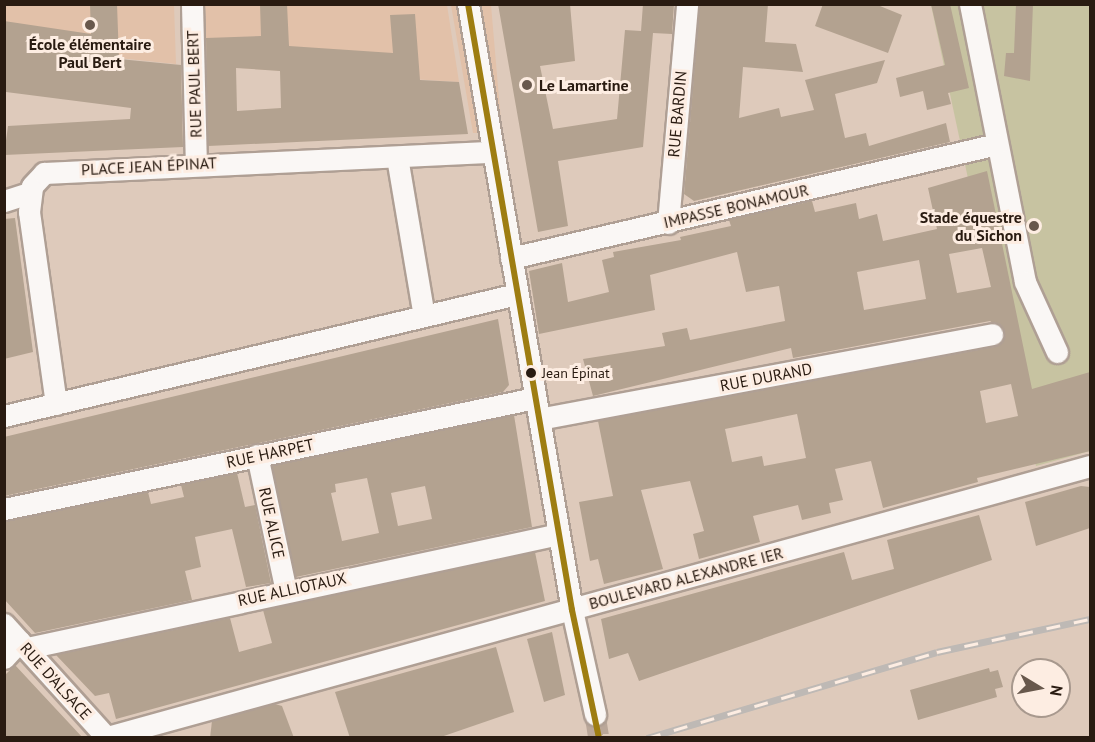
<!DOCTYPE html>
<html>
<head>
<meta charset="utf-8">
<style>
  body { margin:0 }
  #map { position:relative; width:1095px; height:742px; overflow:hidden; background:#decabb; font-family:"PT Sans",sans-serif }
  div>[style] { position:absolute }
  .built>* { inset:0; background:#e2c1a9 }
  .green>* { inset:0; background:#c7c3a1 }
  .building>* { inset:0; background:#b3a290 }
  .minor-tunnel>* { height:21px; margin-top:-10.5px; transform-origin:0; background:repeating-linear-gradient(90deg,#baa799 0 21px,transparent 0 31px) }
  .roads { filter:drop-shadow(2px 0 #af9f94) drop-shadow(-2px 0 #af9f94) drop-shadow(0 2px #af9f94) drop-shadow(0 -2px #af9f94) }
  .minor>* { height:21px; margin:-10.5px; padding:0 10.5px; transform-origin:10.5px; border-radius:10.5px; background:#faf7f5 }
  .rail>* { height:7px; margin-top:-3.5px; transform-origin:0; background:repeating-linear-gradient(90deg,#fdede2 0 14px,#beb9b5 0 28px); box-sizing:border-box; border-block:2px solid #beb9b5 }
  .bus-1>* { height:6px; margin:-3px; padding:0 3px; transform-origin:3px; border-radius:3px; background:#9e7d11 }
  .dots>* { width:16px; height:16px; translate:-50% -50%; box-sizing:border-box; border:3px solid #fdede2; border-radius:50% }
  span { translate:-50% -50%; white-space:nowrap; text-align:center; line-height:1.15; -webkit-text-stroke:6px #fdede2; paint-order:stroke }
  .bus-label { font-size:14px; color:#291b11 }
  .left { translate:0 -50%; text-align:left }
  .poi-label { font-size:16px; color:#291b11; font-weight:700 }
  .right { translate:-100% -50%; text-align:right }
  .street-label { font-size:16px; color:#291b11 }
  .frame { position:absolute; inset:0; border:6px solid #291b11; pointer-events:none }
  .north { position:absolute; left:1011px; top:658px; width:60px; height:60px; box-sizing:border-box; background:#fdede2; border:2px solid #a8998e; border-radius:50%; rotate:100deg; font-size:16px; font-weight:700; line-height:24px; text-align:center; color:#291b11 }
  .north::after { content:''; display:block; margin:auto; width:21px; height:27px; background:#68584c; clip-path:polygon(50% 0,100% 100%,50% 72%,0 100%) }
</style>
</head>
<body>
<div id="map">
  <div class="built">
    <div style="clip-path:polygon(5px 5px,174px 5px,176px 64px,5px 46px)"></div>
    <div style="clip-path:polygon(205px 5px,447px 5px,459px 82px,207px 66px)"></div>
    <div style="clip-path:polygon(451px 5px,491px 5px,502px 133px,473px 133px)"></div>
  </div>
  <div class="green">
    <div style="clip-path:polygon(931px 5px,1090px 5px,1090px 451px,1036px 466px,1004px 347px)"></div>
  </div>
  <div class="building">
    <div style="clip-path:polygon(90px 4px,117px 4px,119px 59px,181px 65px,183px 147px,4px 155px,8px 126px,130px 119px,131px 108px,6px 92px,4px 21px,91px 34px)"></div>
    <div style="clip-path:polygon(evenodd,260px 4px,287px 4px,289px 46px,393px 53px,390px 15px,415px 14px,420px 80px,459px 82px,468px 134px,208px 146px,206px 38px,261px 36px,260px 4px,236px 68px,280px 71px,281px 108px,237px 111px,236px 68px)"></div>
    <div style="clip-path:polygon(498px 4px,570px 4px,575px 61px,540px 66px,553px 129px,617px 119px,625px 30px,641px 31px,643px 4px,674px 4px,672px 34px,653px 33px,643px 147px,558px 161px,568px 226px,538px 232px)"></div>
    <div style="clip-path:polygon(700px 4px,768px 4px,765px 42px,796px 44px,803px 72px,743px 67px,739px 118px,779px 108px,781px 117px,814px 110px,805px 80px,885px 60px,877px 83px,835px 94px,845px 138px,866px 133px,869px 146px,946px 123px,950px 142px,694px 201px,684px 194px)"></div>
    <div style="clip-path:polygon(823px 4px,875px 4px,902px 15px,888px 53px,815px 26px)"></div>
    <div style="clip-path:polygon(931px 4px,950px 4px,969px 88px,948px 93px,951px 104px,927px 110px,923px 91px,900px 97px,896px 78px,945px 65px)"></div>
    <div style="clip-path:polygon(1016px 4px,1033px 4px,1030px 81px,1004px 76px,1006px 53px,1014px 53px)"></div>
    <div style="clip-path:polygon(evenodd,987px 171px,1032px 389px,1090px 372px,1090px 451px,977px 478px,978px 482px,883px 508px,871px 461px,835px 469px,843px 500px,829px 503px,831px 513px,802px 520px,798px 505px,753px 516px,760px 542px,699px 559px,693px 534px,704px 531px,690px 481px,641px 490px,663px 569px,604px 584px,598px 559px,590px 561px,579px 502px,613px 496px,598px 421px,994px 347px,1004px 339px,1004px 331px,990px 321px,793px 358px,791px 348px,593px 396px,583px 359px,665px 346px,662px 333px,687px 328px,690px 340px,785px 321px,779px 286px,746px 292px,737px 252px,650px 275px,655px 310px,539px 334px,529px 271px,562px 263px,568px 302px,609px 292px,602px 260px,614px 257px,613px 252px,681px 240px,680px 237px,731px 226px,729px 220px,812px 201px,815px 212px,856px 203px,859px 219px,877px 214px,883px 241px,937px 229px,928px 188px,987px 171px,982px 248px,991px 287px,957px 293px,949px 254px,982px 248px,987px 171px,919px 260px,926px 299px,864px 310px,857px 272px,919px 260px,987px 171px,1011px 384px,1018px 416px,986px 423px,980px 391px,1011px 384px,987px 171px,797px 414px,806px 458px,764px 466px,762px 456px,732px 462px,725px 429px,797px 414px)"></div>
    <div style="clip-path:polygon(15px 218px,33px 352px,4px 359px,4px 219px)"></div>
    <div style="clip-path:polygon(498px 319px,509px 385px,503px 392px,4px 496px,4px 437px)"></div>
    <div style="clip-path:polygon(evenodd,514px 415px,532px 527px,296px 577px,272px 466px,514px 415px,367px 478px,379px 533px,342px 541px,331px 493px,336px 492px,335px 484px,367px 478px,514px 415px,425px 486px,432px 519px,398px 526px,391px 493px,425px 486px)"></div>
    <div style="clip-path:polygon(237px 473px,245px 507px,255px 505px,271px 583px,246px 587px,232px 529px,195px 537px,201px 567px,185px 571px,192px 600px,35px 633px,4px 599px,4px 521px,148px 492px,151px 504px,184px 497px,181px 485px)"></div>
    <div style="clip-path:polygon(1081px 486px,1090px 487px,1090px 528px,1036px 546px,1025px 502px)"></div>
    <div style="clip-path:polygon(979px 515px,992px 560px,639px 681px,628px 653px,609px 659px,601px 619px,844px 552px,852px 580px,894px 569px,887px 540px)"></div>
    <div style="clip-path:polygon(535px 552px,545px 601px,116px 719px,109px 693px,95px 696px,56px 655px,230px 618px,239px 652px,272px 643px,263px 610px)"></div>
    <div style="clip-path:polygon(552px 632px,565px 695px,544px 702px,527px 639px)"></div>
    <div style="clip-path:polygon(496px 647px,514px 712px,438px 738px,350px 738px,335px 692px)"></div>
    <div style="clip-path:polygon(15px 665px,41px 693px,83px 738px,4px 738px,4px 676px)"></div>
    <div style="clip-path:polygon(989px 668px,990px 672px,998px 670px,1003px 687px,995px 689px,997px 697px,918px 720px,910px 690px)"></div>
    <div style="clip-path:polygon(275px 704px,282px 706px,294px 738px,210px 738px,212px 721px)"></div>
  </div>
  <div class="minor-tunnel">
    <div style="left:595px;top:714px;width:24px;rotate:81deg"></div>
  </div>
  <div class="roads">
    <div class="minor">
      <div style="left:192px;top:4px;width:159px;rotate:88.6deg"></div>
      <div style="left:468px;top:4px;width:615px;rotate:80.26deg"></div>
      <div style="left:572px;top:610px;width:107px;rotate:77.5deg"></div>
      <div style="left:970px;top:4px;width:283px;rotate:78.8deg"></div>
      <div style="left:1025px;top:282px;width:77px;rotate:65.4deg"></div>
      <div style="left:397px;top:157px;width:161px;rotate:80.4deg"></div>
      <div style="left:4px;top:201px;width:26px;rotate:-18deg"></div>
      <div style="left:668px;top:223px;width:220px;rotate:-85deg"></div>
      <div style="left:511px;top:258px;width:499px;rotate:-13.2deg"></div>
      <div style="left:56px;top:404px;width:194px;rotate:-98deg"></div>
      <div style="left:29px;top:212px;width:26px;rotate:-83deg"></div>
      <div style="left:32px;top:186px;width:18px;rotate:-47deg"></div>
      <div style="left:44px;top:173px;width:449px;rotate:-2.7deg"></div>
      <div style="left:4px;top:416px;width:527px;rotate:-13.38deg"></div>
      <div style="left:539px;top:419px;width:461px;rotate:-10.6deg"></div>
      <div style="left:257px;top:455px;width:139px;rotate:78deg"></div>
      <div style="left:4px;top:509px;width:542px;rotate:-11.81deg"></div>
      <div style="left:4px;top:624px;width:154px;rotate:47.9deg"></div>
      <div style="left:27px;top:648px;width:544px;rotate:-12.09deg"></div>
      <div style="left:4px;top:658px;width:23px;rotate:-47deg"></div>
      <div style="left:107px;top:737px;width:1020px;rotate:-15.41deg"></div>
    </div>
  </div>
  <div class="rail">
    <div style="left:647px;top:738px;width:302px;rotate:-16.5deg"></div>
    <div style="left:937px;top:652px;width:157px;rotate:-12.2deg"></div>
  </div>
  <div class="bus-1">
    <div style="left:468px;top:4px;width:615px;rotate:80.26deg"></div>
    <div style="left:572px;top:610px;width:131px;rotate:78.1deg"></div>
  </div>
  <div class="dots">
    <div style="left:90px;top:25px;background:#68584c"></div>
    <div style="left:527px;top:85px;background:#68584c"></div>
    <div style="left:1034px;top:226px;background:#68584c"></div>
    <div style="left:531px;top:373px;background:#291b11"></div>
  </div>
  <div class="bus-label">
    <span class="left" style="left:542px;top:373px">Jean Épinat</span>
  </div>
  <div class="poi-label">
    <span style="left:90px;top:53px">École élémentaire<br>Paul Bert</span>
    <span class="left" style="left:539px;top:85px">Le Lamartine</span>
    <span class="right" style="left:1022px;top:226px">Stade équestre<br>du Sichon</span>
  </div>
  <div class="street-label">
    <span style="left:194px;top:84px;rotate:-92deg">RUE PAUL BERT</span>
    <span style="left:677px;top:114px;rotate:-85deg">RUE BARDIN</span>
    <span style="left:149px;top:166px;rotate:-3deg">PLACE JEAN ÉPINAT</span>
    <span style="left:736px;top:206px;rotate:-13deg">IMPASSE BONAMOUR</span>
    <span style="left:766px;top:377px;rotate:-11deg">RUE DURAND</span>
    <span style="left:270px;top:453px;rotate:-12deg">RUE HARPET</span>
    <span style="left:272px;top:523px;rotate:78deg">RUE ALICE</span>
    <span style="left:686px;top:578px;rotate:-15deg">BOULEVARD ALEXANDRE IER</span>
    <span style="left:292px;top:589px;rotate:-12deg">RUE ALLIOTAUX</span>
    <span style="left:56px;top:681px;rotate:48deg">RUE D'ALSACE</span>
  </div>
  <div class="frame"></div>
  <div class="north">N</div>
</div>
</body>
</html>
